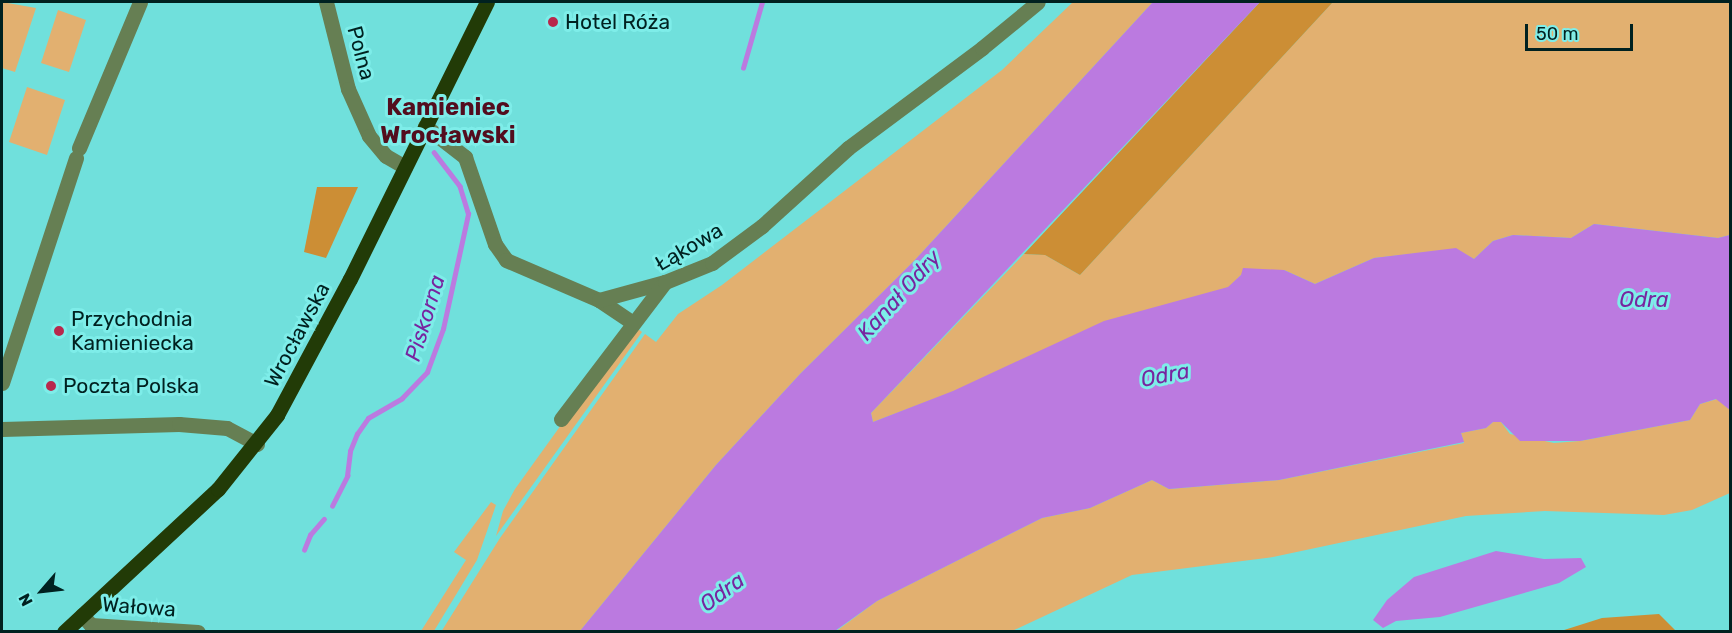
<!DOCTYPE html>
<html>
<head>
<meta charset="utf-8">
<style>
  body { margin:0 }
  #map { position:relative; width:1732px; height:633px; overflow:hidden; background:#70e0dc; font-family:Rubik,sans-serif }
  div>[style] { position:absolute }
  .green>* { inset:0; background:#e2b070 }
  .forest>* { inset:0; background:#cc8e35 }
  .water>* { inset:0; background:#bb7ae0 }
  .stream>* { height:4.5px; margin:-2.25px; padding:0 2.25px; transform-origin:2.25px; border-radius:2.25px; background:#bb7ae0 }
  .minor>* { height:15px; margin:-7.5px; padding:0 7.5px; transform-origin:7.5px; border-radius:7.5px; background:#667f53 }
  .major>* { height:15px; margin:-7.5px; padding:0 7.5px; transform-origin:7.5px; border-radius:7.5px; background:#223b07 }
  .dots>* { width:16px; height:16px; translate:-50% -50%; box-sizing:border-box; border:3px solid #7eede9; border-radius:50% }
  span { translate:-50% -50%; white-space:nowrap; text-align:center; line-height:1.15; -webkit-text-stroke:6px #7eede9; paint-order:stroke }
  .poi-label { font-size:21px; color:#002120 }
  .left { translate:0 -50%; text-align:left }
  .street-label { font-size:21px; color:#002120 }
  .water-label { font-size:22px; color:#78259f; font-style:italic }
  .quarter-label { font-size:24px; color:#530d1e; font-weight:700 }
  .frame { position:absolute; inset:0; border:3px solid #002120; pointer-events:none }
  .north { position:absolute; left:12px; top:561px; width:60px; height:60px; -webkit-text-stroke:4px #7eede9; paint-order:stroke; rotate:242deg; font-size:16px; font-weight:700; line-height:24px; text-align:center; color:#002120 }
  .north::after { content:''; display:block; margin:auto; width:21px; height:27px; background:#002120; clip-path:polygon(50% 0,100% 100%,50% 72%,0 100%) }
  .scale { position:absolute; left:1525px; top:24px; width:108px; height:27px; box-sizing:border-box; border:3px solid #002120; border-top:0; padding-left:8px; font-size:18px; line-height:21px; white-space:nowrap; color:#002120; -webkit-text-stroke:4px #7eede9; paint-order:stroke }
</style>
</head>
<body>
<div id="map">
  <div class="green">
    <div style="clip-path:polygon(2px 2px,36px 8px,15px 72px,2px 68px)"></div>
    <div style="clip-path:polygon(1073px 2px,1153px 2px,914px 261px,801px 373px,716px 465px,580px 631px,441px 632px,500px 538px,645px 334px,656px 342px,678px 314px,722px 285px,1002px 70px)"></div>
    <div style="clip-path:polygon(1333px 2px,1730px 2px,1730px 235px,1718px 238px,1594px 224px,1571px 238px,1513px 235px,1493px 241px,1474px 259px,1456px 249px,1374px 258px,1315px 284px,1284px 270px,1241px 275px,1229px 287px,873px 422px,871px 413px,1024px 254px,1045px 255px,1080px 275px)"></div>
    <div style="clip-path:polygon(58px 10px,86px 20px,69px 72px,41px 63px)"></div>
    <div style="clip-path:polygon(27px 87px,65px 100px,47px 155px,9px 142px)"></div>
    <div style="clip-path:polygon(633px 325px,642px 332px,496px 536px,503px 511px,515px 489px)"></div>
    <div style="clip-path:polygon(1717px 399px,1730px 410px,1730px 493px,1692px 510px,1664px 515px,1545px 511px,1466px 516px,1273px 557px,1132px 575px,1012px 631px,835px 632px,877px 601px,1042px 518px,1090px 508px,1152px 480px,1169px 489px,1279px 480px,1464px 443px,1461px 433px,1486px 428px,1493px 422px,1501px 422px,1510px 434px,1554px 443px,1580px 441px,1690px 420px,1700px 404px)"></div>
    <div style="clip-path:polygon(491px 502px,496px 505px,477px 560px,434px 631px,421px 631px,466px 560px,454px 552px)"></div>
  </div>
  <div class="forest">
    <div style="clip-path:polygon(1260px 2px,1333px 2px,1080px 275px,1045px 255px,1024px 254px)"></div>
    <div style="clip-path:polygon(317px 187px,358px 187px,326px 258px,304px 252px)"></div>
    <div style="clip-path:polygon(1659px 614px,1676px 631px,1561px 631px,1602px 618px)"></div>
  </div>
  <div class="water">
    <div style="clip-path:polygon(1153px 2px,1260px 2px,871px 413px,873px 422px,953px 391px,1104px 321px,1228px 287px,1241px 275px,1243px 268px,1284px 270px,1315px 284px,1374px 258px,1456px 248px,1474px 259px,1493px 241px,1513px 235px,1571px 238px,1594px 224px,1718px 238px,1730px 235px,1730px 410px,1716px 399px,1700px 404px,1690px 420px,1580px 441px,1520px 441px,1501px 422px,1493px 422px,1486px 428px,1461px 433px,1464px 442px,1279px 480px,1169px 489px,1152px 480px,1090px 508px,1042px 518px,877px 601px,835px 631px,580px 631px,716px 465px,801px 373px,914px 261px)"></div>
    <div style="clip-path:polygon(1496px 551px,1544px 559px,1581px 558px,1586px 567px,1559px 583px,1440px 617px,1396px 621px,1383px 628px,1373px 620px,1387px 600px,1414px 577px)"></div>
  </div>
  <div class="stream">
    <div style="left:743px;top:68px;width:69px;rotate:-73.9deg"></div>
    <div style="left:332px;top:506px;width:34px;rotate:-63deg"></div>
    <div style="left:347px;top:476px;width:25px;rotate:-83deg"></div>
    <div style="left:350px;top:451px;width:18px;rotate:-68deg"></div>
    <div style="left:357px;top:434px;width:19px;rotate:-55deg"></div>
    <div style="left:368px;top:418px;width:39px;rotate:-30deg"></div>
    <div style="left:402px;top:398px;width:36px;rotate:-46deg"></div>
    <div style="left:427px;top:372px;width:46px;rotate:-69.6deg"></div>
    <div style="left:443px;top:329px;width:118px;rotate:-77.7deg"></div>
    <div style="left:468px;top:214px;width:28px;rotate:-107deg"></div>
    <div style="left:460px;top:187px;width:43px;rotate:-127.4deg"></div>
    <div style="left:304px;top:550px;width:16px;rotate:-68deg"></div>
    <div style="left:310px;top:535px;width:21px;rotate:-49deg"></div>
  </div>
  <div class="minor">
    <div style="left:326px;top:2px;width:90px;rotate:75.8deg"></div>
    <div style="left:348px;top:89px;width:51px;rotate:65.9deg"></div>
    <div style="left:369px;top:136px;width:26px;rotate:50deg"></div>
    <div style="left:386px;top:156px;width:22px;rotate:30deg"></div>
    <div style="left:425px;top:126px;width:51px;rotate:37.8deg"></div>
    <div style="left:465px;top:157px;width:92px;rotate:71deg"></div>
    <div style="left:495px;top:244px;width:19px;rotate:55deg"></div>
    <div style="left:506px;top:260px;width:101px;rotate:23.3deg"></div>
    <div style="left:599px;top:300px;width:40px;rotate:34deg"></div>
    <div style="left:79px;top:148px;width:158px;rotate:-67.3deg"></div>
    <div style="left:599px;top:300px;width:68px;rotate:-15.3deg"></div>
    <div style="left:2px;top:383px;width:237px;rotate:-71.8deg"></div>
    <div style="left:561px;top:419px;width:172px;rotate:-52.8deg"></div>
    <div style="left:665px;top:282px;width:51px;rotate:-22deg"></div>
    <div style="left:712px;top:263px;width:62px;rotate:-36.5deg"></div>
    <div style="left:762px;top:226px;width:116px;rotate:-42.2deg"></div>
    <div style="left:848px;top:148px;width:167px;rotate:-36.7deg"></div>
    <div style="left:982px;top:48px;width:72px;rotate:-39.4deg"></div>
    <div style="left:2px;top:429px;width:177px;rotate:-1.6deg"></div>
    <div style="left:179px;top:424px;width:48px;rotate:4.8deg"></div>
    <div style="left:227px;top:428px;width:34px;rotate:28deg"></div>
    <div style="left:82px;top:615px;width:13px;rotate:48deg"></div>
    <div style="left:91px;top:625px;width:107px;rotate:3.7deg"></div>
  </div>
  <div class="major">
    <div style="left:64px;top:632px;width:210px;rotate:-42.9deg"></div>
    <div style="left:218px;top:489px;width:95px;rotate:-51.4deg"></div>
    <div style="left:277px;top:415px;width:154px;rotate:-61.8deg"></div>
    <div style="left:350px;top:279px;width:309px;rotate:-63.7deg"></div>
  </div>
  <div class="dots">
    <div style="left:553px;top:22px;background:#b8284c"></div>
    <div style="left:59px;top:331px;background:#b8284c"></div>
    <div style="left:51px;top:386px;background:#b8284c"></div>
  </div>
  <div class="poi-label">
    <span class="left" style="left:565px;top:22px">Hotel Róża</span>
    <span class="left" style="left:71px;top:331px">Przychodnia<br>Kamieniecka</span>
    <span class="left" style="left:63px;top:386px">Poczta Polska</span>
  </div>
  <div class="street-label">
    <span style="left:361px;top:53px;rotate:75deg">Polna</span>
    <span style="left:689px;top:247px;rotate:-30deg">Łąkowa</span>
    <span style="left:297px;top:335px;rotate:-62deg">Wrocławska</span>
    <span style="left:139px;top:607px;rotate:4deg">Wałowa</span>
  </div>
  <div class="water-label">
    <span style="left:899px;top:295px;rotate:-48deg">Kanał Odry</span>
    <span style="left:1644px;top:300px">Odra</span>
    <span style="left:425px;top:318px;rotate:-73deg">Piskorna</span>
    <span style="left:1165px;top:375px;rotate:-11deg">Odra</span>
    <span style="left:722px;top:592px;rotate:-36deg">Odra</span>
  </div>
  <div class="quarter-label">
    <span style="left:448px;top:122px">Kamieniec<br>Wrocławski</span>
  </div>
  <div class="frame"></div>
  <div class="north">N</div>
  <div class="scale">50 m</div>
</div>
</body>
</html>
